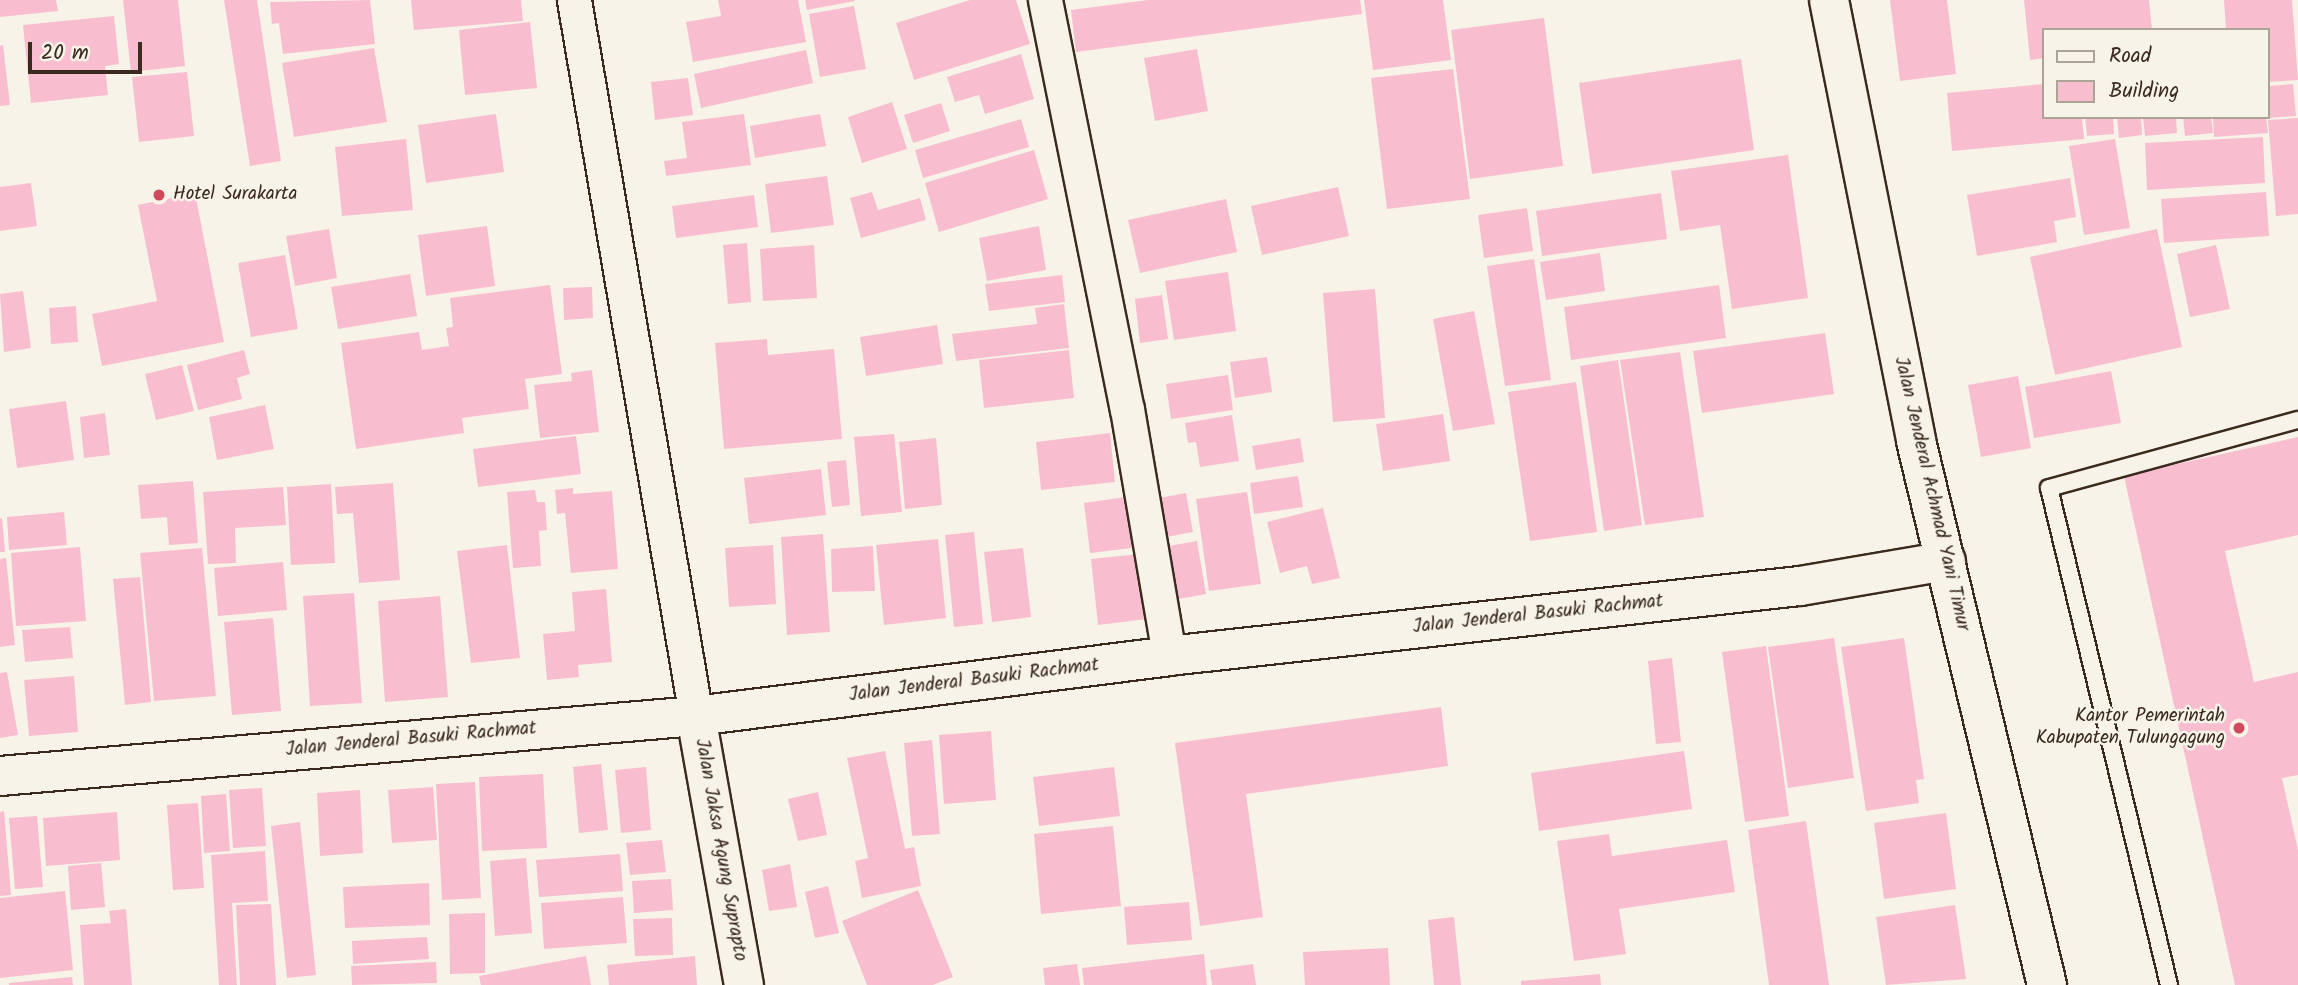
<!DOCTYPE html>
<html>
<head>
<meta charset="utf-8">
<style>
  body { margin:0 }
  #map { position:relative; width:2298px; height:985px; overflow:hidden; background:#f7f3e8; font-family:Kalam,sans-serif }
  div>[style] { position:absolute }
  .building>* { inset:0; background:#f8bed0 }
  .roads { filter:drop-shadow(2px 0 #3b2a1e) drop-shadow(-2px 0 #3b2a1e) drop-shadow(0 2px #3b2a1e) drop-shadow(0 -2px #3b2a1e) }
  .lane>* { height:16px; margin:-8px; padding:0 8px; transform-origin:8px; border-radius:8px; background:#f7f3e8 }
  .street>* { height:33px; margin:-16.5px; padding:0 16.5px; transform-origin:16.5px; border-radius:16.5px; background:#f7f3e8 }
  .secondary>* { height:38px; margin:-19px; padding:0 19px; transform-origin:19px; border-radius:19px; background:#f7f3e8 }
  .dots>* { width:19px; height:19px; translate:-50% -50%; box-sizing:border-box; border:4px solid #f7f3e8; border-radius:50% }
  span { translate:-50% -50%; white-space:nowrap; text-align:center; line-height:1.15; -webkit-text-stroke:5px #f7f3e8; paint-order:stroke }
  .poi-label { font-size:19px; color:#3b2a1e }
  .left { translate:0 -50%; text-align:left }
  .right { translate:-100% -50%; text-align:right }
  .street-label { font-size:19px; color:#3b2a1e }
  .legend { position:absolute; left:2042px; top:28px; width:228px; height:91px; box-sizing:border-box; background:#f7f3e8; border:2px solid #aca397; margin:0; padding:9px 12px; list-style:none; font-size:21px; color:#3b2a1e }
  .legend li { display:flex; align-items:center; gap:14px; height:35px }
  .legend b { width:35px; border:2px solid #aca397 }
  .scale { position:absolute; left:28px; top:42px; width:114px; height:32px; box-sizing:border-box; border:4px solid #3b2a1e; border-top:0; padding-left:9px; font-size:21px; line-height:24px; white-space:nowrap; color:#3b2a1e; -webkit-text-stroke:5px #f7f3e8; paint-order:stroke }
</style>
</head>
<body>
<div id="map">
  <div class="building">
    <div style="clip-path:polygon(0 0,56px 0,58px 11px,0 17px)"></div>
    <div style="clip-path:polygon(123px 0,178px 0,185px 66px,131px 72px)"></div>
    <div style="clip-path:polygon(224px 0,257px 0,281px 161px,250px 166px)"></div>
    <div style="clip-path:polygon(370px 0,375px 44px,283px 54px,279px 23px,272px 24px,270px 2px)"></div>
    <div style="clip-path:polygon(411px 0,521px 0,523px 21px,414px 30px)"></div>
    <div style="clip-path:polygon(718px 0,798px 0,806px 42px,693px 62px,686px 22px,721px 16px)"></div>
    <div style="clip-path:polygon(805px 0,855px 0,855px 1px,807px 10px)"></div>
    <div style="clip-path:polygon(970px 0,1016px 0,1030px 44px,914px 80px,896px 23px)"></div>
    <div style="clip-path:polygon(1148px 0,1360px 0,1362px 14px,1076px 52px,1071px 10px)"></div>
    <div style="clip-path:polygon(1364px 0,1443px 0,1451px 60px,1373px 70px)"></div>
    <div style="clip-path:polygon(1890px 0,1947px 0,1956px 74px,1900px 81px)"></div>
    <div style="clip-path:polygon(2024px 0,2149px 0,2152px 30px,2044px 30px,2044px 58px,2030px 60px)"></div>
    <div style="clip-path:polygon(2224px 0,2292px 0,2298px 80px,2268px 82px,2268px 30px,2226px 30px)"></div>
    <div style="clip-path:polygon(854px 6px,866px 69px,820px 77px,809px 14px)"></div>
    <div style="clip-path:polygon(114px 16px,119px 64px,105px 66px,108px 95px,31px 103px,23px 25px)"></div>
    <div style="clip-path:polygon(1544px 18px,1563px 166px,1470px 179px,1451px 30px)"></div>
    <div style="clip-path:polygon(530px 22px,537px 88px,465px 95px,459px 30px)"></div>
    <div style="clip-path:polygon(3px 45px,10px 105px,0 106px,0 46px)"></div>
    <div style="clip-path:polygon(374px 48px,387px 122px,294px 137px,282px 63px)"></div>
    <div style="clip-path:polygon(1197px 49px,1208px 111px,1155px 121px,1144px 58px)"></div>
    <div style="clip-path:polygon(806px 50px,813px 83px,701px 108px,694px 74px)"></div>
    <div style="clip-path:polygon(1021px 54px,1034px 99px,985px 114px,979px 95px,955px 102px,947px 77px)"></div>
    <div style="clip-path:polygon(1741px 59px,1754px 150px,1592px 174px,1579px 83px)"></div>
    <div style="clip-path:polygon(1453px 69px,1470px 199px,1387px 209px,1371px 78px)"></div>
    <div style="clip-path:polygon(187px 72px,194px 136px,139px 142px,132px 77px)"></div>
    <div style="clip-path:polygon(688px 78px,693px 115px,655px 120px,651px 82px)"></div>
    <div style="clip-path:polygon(2044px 84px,2044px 117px,2082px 117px,2084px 139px,1952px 151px,1947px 93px)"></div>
    <div style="clip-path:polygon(2293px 84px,2296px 116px,2269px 118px,2268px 86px)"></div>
    <div style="clip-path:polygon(892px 102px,907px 149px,862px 163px,848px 117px)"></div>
    <div style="clip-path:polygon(941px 103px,950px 131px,913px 143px,904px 115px)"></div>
    <div style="clip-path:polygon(496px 114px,504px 172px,426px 183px,418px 125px)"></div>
    <div style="clip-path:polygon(744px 114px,751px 165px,666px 176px,664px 161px,687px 158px,682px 122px)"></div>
    <div style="clip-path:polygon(820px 114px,826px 146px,755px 158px,750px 126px)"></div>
    <div style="clip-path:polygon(2085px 117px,2113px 117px,2114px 134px,2087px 136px)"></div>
    <div style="clip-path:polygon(2117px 117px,2141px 117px,2142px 135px,2119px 138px)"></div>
    <div style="clip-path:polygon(2143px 117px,2176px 117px,2177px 133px,2145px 136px)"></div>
    <div style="clip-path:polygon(2183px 117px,2211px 117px,2213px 133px,2185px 136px)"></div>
    <div style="clip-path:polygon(2213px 117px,2266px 117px,2268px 133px,2214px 137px)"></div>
    <div style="clip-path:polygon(2298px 118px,2298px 214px,2276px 216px,2268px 120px)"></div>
    <div style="clip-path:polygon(1021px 119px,1029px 147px,923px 178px,915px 150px)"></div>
    <div style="clip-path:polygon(2263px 137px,2265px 183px,2147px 190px,2145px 143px)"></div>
    <div style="clip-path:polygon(406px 139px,413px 210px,342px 216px,335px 147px)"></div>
    <div style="clip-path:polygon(2115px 139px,2130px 228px,2084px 235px,2069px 146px)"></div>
    <div style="clip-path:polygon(1034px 150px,1048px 199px,939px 232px,925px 183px)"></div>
    <div style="clip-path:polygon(1788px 155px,1808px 298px,1732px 309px,1720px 225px,1680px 231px,1671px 171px)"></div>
    <div style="clip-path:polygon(827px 176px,834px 225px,771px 233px,765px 184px)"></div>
    <div style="clip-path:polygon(2070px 178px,2076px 217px,2054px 221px,2057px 242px,1977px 256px,1967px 195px)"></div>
    <div style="clip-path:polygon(31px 183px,37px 226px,0 231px,0 187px)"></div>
    <div style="clip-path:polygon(1338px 187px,1349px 236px,1262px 255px,1251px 206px)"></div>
    <div style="clip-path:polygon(872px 192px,878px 210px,920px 198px,926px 220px,861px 238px,850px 198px)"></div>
    <div style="clip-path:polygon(2266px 192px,2269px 236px,2164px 243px,2161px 199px)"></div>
    <div style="clip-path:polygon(195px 193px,224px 342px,102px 366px,92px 314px,157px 301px,138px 205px)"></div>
    <div style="clip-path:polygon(1661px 193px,1667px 239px,1542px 256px,1536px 211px)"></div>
    <div style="clip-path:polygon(754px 195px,758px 227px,676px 238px,672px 206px)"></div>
    <div style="clip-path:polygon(1226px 199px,1237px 252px,1140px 273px,1128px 220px)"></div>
    <div style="clip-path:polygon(1527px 208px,1533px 251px,1484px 258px,1478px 215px)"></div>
    <div style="clip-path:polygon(487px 226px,495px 286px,426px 296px,418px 235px)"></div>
    <div style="clip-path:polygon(1039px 226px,1046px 270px,987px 281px,979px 238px)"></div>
    <div style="clip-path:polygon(329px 229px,337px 278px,295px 286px,286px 236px)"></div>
    <div style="clip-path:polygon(2157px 229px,2182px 347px,2055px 375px,2030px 257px)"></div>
    <div style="clip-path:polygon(747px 243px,751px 302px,728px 304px,723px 245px)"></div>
    <div style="clip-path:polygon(814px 245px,817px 298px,763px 301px,760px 249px)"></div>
    <div style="clip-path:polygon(2216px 245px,2230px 309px,2190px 317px,2177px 254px)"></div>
    <div style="clip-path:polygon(1600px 253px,1605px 291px,1546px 300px,1540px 262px)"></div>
    <div style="clip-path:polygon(285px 255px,298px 329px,251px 337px,238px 263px)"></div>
    <div style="clip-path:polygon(1534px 259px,1551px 380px,1505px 386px,1487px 266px)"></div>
    <div style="clip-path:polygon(1228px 272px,1236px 331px,1174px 340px,1165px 281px)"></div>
    <div style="clip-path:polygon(410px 274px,417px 316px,338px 329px,331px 287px)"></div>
    <div style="clip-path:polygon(1062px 275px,1065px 302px,989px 311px,985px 284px)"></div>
    <div style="clip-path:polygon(550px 285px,562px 374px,525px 379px,529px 409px,462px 418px,464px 433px,356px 449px,341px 343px,419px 332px,422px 350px,449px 346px,446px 328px,453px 327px,450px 298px)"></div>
    <div style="clip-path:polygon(1719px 285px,1726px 338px,1571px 360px,1564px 307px)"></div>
    <div style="clip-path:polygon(592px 287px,593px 318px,564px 320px,563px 288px)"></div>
    <div style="clip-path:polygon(1375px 289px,1385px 418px,1333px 422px,1323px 293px)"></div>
    <div style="clip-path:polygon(23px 291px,31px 348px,4px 352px,0 294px)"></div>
    <div style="clip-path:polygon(1162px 295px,1168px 339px,1140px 343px,1135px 299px)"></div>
    <div style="clip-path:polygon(1064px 304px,1069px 348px,956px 361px,952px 334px,1037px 324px,1035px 308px)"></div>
    <div style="clip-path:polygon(76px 306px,78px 342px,51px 344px,49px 308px)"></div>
    <div style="clip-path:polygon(1474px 311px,1495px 424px,1453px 431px,1433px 319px)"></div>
    <div style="clip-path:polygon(937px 325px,943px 364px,866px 376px,860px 337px)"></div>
    <div style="clip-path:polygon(1825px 333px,1834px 394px,1702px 413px,1693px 351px)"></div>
    <div style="clip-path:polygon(767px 339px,768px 355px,834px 349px,842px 439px,724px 449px,715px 343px)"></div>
    <div style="clip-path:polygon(244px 350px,250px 374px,237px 378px,242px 399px,198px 410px,187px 365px)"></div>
    <div style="clip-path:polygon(1069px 350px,1074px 398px,984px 408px,979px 360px)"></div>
    <div style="clip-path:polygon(1680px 352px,1704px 517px,1645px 525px,1620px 360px)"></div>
    <div style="clip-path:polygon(1267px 357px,1272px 392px,1235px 398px,1230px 362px)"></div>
    <div style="clip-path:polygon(1618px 360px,1642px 525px,1604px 531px,1580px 366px)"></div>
    <div style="clip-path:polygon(182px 365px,194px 411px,156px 420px,145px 374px)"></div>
    <div style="clip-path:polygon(592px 370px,599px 432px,540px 438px,534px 385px,572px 381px,571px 373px)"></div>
    <div style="clip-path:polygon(2111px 371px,2121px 423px,2034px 438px,2025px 387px)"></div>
    <div style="clip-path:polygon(1228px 375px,1233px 410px,1171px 419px,1166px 384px)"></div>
    <div style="clip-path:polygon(2018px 376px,2031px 448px,1981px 457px,1968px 385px)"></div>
    <div style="clip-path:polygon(1576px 382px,1597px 532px,1530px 541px,1508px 392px)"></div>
    <div style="clip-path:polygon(66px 401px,74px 460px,17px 468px,9px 409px)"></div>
    <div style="clip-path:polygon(265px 405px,274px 449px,217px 460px,209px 417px)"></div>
    <div style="clip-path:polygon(105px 413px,110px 455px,84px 458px,80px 417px)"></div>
    <div style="clip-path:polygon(1443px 414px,1450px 461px,1383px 471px,1376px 424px)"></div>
    <div style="clip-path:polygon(1232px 415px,1239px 461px,1200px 467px,1196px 442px,1188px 443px,1185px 423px)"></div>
    <div style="clip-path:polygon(1110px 433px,1115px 482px,1041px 490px,1036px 442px)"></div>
    <div style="clip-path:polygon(894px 434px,902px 512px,861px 516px,854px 437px)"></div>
    <div style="clip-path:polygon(576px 436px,581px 474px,478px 487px,473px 449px)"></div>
    <div style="clip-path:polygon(2298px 437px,2298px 535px,2225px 551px,2254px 682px,2298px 672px,2298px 775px,2282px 778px,2298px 850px,2298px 985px,2235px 985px,2124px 476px)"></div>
    <div style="clip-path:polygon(936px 438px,942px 505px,905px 509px,899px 442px)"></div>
    <div style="clip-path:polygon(1300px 438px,1304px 462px,1256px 470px,1252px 446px)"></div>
    <div style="clip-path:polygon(846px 460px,850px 505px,832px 507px,827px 462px)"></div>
    <div style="clip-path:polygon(821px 469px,826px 515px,749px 524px,744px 478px)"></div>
    <div style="clip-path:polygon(1298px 476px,1303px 507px,1254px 514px,1250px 483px)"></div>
    <div style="clip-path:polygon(193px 481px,198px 543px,169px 545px,167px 517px,141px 519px,138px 485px)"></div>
    <div style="clip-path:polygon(393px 483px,400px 580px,359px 583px,353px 513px,337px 514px,335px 487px)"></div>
    <div style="clip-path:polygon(331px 484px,335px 563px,291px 565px,287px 487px)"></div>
    <div style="clip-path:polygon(283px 487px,286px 525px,235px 528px,236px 563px,208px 564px,203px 492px)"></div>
    <div style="clip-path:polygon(573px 488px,573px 494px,612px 491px,618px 569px,571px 573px,565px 513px,557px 514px,555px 490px)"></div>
    <div style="clip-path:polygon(535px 490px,537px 502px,545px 502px,547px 530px,539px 531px,541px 566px,513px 568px,507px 492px)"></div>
    <div style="clip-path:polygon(1247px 492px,1261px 584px,1209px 591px,1196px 499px)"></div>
    <div style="clip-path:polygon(1186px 493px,1193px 532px,1161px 538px,1154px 499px)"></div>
    <div style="clip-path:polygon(1133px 496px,1140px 547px,1090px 553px,1084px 503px)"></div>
    <div style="clip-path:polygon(1323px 508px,1340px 578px,1312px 584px,1307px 566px,1280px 573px,1267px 522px)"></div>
    <div style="clip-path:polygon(64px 512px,67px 545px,9px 550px,7px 517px)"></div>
    <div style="clip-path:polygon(2px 518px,5px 552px,0 552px,0 519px)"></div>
    <div style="clip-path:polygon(974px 532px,983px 624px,954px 627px,945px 535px)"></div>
    <div style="clip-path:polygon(823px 534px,830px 632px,787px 635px,781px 537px)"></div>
    <div style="clip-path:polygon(938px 539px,946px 618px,884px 625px,876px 545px)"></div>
    <div style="clip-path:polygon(1197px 541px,1206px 594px,1173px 600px,1163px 547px)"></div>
    <div style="clip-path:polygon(507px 545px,520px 658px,471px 663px,457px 551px)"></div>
    <div style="clip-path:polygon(773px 545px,776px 604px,729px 607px,725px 548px)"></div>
    <div style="clip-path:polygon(873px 546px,875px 591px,832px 592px,831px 549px)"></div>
    <div style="clip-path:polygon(80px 547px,86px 621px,16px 626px,11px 553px)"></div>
    <div style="clip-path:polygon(202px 548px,216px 696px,154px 701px,140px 553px)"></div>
    <div style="clip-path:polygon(1023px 548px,1031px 617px,992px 622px,984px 552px)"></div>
    <div style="clip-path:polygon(1139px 554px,1147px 619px,1098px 625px,1091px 559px)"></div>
    <div style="clip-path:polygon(6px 558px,15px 645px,0 647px,0 559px)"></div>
    <div style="clip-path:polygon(283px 562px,287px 610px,218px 616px,214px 568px)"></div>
    <div style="clip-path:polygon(140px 577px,151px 702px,125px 705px,113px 579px)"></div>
    <div style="clip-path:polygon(606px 589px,612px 662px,578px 665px,579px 677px,547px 680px,543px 634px,575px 631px,572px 592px)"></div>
    <div style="clip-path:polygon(354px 593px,362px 703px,310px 706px,303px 596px)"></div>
    <div style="clip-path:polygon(440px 596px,448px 697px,385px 702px,378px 601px)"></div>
    <div style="clip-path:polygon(273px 618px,281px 711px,232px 715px,224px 622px)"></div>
    <div style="clip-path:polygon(70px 627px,73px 658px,25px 662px,22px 630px)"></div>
    <div style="clip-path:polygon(1834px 638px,1854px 778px,1788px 788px,1768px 647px)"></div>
    <div style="clip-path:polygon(1904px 638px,1924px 779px,1916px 780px,1919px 803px,1866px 811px,1841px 647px)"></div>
    <div style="clip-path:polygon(1766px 646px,1789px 816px,1745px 822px,1722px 652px)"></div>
    <div style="clip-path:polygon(1672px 658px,1681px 742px,1656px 744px,1648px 661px)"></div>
    <div style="clip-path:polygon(7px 672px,18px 735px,0 738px,0 673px)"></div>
    <div style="clip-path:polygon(74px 676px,78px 732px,29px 736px,24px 680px)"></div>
    <div style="clip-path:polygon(1441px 707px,1448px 766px,1246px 794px,1263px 917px,1200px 926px,1175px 743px)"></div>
    <div style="clip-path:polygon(991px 731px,996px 800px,944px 804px,939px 735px)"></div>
    <div style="clip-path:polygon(932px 740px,940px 834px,912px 836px,904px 743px)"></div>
    <div style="clip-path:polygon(885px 751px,905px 849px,914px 847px,921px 886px,862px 898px,855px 861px,868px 858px,847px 758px)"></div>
    <div style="clip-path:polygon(1684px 751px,1692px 809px,1539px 831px,1531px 773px)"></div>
    <div style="clip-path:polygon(601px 764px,608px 830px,579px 833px,573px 767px)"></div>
    <div style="clip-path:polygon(646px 767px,651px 830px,621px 833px,615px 770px)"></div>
    <div style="clip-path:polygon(1114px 767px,1120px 816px,1039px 826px,1033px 777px)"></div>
    <div style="clip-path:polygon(543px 774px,547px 848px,482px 851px,479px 777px)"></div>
    <div style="clip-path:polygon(475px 782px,481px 898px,442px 900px,436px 784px)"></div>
    <div style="clip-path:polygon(433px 787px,437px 840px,392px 843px,388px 790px)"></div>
    <div style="clip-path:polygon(262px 788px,266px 846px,233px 848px,229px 790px)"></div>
    <div style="clip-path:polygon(360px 790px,363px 853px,320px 856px,317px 793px)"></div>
    <div style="clip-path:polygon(818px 792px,827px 835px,798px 841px,788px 799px)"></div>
    <div style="clip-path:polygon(226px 794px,230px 851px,204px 853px,201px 796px)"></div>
    <div style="clip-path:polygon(198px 803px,204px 888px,173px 890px,167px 805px)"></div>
    <div style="clip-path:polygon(4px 811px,11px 895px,0 896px,0 812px)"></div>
    <div style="clip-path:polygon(117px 812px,120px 860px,46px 866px,43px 818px)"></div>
    <div style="clip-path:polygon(1946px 813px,1956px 889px,1884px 899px,1874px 823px)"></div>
    <div style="clip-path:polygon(37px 816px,43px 887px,15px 889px,9px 818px)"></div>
    <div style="clip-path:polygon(1806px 821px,1829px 985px,1769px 985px,1748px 830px)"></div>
    <div style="clip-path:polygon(300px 822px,316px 975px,287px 978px,271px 826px)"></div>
    <div style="clip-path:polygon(1113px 826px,1121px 906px,1041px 914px,1034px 834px)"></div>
    <div style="clip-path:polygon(1609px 834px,1612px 856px,1727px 840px,1735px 892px,1619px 909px,1626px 954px,1574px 961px,1557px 841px)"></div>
    <div style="clip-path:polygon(662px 840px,666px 872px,630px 875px,626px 843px)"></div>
    <div style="clip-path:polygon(265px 851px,268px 901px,232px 903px,237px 985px,219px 985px,211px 855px)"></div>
    <div style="clip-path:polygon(620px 854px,623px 891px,539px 897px,536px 860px)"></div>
    <div style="clip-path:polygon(526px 858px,532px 933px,495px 936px,490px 861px)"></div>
    <div style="clip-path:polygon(101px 863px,105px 907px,71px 910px,68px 866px)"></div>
    <div style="clip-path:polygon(790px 864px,797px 907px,769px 911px,762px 870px)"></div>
    <div style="clip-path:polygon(671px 879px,673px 910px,634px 913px,632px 881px)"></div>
    <div style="clip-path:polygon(429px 883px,430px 925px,345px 928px,343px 887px)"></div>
    <div style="clip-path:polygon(828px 886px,839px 933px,815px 938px,805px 892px)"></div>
    <div style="clip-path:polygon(918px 890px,953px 977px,933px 985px,867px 985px,842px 921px)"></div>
    <div style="clip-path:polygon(65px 891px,73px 970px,0 978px,0 898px)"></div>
    <div style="clip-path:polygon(623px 897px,627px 943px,544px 949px,541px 903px)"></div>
    <div style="clip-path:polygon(1189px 902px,1192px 940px,1127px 945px,1124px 907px)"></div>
    <div style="clip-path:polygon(271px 904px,276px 985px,240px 985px,236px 905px)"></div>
    <div style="clip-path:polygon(1955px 905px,1966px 979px,1886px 985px,1876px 917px)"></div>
    <div style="clip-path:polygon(126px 909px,132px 985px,84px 985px,80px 925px,111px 923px,109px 911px)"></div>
    <div style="clip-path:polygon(485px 913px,485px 973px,450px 974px,449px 914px)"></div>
    <div style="clip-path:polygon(1454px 917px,1461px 985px,1434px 985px,1428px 920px)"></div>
    <div style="clip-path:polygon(672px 918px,673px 955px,635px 956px,633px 919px)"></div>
    <div style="clip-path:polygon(427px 937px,429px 959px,353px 964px,352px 941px)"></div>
    <div style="clip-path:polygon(1388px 948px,1390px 985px,1305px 985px,1303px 952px)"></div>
    <div style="clip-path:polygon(1204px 954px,1207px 985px,1084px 985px,1082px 968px)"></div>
    <div style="clip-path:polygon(586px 956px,591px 985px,481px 985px,479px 976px)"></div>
    <div style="clip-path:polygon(695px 956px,697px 985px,609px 985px,607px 965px)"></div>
    <div style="clip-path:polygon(436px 962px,437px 983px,352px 985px,351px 966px)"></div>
    <div style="clip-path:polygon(1077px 964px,1080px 985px,1045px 985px,1043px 968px)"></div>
    <div style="clip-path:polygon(1253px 964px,1256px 985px,1212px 985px,1210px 970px)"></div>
    <div style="clip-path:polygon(1600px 974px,1601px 985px,1521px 985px,1521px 981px)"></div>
    <div style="clip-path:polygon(72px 977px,73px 985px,9px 985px,9px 983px)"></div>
  </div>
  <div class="roads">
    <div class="lane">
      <div style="left:2169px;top:985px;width:511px;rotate:-103.57deg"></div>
      <div style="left:2049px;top:488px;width:258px;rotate:-15.3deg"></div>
    </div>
    <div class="street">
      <div style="left:574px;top:0;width:726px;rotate:80.33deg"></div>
      <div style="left:1045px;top:0;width:417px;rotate:78.7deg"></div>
      <div style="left:1127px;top:409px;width:251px;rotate:80.3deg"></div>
    </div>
    <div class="secondary">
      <div style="left:1829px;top:0;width:449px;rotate:78.8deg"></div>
      <div style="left:1916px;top:441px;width:560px;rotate:76.46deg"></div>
      <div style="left:696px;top:716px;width:273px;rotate:79.9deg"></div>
      <div style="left:0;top:776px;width:699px;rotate:-4.93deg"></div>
      <div style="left:696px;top:716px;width:477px;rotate:-7.2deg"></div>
      <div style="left:1169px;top:656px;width:635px;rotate:-6.33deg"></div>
      <div style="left:1800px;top:586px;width:148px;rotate:-9.7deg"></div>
    </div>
  </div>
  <div class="dots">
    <div style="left:159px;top:195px;background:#d1495b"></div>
    <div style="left:2239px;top:728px;background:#d1495b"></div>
  </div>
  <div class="poi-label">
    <span class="left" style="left:173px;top:195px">Hotel Surakarta</span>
    <span class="right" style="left:2225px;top:728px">Kantor Pemerintah<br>Kabupaten Tulungagung</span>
  </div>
  <div class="street-label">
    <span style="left:1931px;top:494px;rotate:77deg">Jalan Jenderal Achmad Yani Timur</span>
    <span style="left:1538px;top:615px;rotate:-6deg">Jalan Jenderal Basuki Rachmat</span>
    <span style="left:974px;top:681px;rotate:-7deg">Jalan Jenderal Basuki Rachmat</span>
    <span style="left:411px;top:740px;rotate:-5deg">Jalan Jenderal Basuki Rachmat</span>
    <span style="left:720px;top:850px;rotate:80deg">Jalan Jaksa Agung Suprapto</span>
  </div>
  <ul class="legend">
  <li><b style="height:9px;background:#f7f3e8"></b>Road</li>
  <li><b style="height:19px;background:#f8bed0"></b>Building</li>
  </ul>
  <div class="scale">20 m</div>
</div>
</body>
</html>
